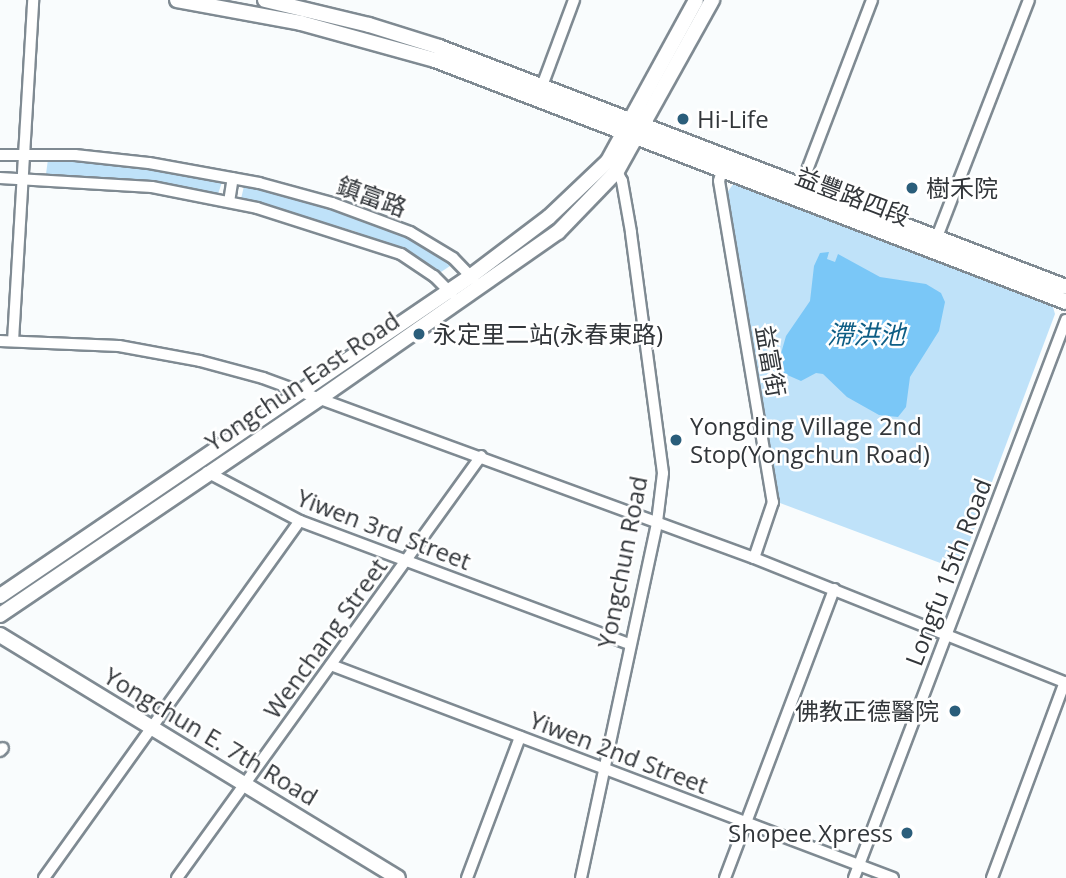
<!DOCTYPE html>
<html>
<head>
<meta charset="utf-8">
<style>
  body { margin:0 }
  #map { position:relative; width:1066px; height:878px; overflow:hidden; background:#f9fcfd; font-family:"Open Sans","Noto Sans TC",sans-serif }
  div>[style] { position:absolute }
  .green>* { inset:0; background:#bfe2f9 }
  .water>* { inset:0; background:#7ac7f7 }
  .roads { filter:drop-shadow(2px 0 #7f8a92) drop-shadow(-2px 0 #7f8a92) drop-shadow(0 2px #7f8a92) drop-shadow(0 -2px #7f8a92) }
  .street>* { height:10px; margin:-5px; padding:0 5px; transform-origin:5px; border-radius:5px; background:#fff }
  .secondary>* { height:14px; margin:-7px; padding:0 7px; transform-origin:7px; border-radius:7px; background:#fff }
  .dots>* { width:19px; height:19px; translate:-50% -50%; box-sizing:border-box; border:4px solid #fff; border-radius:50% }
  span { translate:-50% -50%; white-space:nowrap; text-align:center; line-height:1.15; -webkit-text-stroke:5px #fff; paint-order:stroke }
  .poi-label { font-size:24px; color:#32363a }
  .left { translate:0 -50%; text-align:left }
  .right { translate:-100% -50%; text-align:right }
  .street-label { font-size:24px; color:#32363a }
  .water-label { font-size:26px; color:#0e5e85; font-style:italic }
</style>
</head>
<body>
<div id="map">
  <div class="green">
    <div style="clip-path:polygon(48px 159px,149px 167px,222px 182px,218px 194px,114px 178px,46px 174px)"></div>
    <div style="clip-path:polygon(734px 183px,1053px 307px,1055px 314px,959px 570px,780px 503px,726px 194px)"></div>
    <div style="clip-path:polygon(244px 186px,331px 209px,404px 235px,453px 264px,441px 272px,400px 249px,354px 231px,241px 199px)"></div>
  </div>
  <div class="water">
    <div style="clip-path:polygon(829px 252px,827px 259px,835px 262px,838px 254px,880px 277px,926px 284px,941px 293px,945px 302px,939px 331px,910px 377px,906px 407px,898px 417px,879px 415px,847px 397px,823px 374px,816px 373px,801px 381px,785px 374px,781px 369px,780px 357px,786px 336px,810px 301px,814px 266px,820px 253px)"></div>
  </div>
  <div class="roads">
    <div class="street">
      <div style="left:542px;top:86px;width:92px;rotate:-69.6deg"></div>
      <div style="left:0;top:155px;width:75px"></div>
      <div style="left:75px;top:155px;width:74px;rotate:6.2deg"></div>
      <div style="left:149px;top:163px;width:112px;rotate:10.3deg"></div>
      <div style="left:259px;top:183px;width:76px;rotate:15.3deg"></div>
      <div style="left:332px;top:203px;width:83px;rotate:20.4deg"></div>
      <div style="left:410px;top:232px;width:50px;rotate:31.2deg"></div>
      <div style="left:453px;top:258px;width:29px;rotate:46deg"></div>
      <div style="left:722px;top:170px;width:11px;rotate:105deg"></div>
      <div style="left:719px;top:181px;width:326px;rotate:80.5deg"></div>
      <div style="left:773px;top:502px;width:59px;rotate:108.7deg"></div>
      <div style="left:0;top:178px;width:152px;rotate:3.4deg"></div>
      <div style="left:152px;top:187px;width:107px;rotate:11.3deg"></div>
      <div style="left:257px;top:208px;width:151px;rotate:17.7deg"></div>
      <div style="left:401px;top:254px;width:40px;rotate:34deg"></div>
      <div style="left:434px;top:276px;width:25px;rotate:45deg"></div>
      <div style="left:801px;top:186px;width:199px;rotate:-69.1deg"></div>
      <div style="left:229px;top:202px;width:24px;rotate:-81deg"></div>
      <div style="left:937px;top:237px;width:254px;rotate:-68.8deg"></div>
      <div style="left:0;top:341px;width:119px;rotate:2.4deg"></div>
      <div style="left:119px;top:346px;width:82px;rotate:10.5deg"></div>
      <div style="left:200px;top:361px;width:65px;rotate:15.1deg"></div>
      <div style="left:263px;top:378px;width:523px;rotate:20.13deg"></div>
      <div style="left:754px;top:558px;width:336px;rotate:21.8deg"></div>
      <div style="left:13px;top:341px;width:342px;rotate:-86.6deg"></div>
      <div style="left:207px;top:472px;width:105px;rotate:27.8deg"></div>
      <div style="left:300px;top:521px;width:351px;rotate:20.5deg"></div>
      <div style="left:331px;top:665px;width:601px;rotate:20.76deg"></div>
      <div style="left:0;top:751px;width:4px;rotate:-45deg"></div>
      <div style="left:44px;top:878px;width:439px;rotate:-54.4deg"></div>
      <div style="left:177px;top:878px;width:520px;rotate:-54.23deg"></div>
      <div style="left:467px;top:878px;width:151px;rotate:-69.4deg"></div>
      <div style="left:581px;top:878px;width:364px;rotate:-77.9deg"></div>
      <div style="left:657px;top:522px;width:49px;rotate:-83deg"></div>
      <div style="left:663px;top:473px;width:243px;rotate:-97.6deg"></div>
      <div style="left:631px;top:232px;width:52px;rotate:-100deg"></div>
      <div style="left:622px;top:181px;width:15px;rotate:-118deg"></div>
      <div style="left:725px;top:878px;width:309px;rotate:-69.3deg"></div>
      <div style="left:854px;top:878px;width:597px;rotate:-69.2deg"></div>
      <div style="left:992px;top:878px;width:209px;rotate:-69.6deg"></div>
    </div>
    <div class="secondary">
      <div style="left:177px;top:0;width:126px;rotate:10.5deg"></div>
      <div style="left:301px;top:23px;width:139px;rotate:15.4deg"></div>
      <div style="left:435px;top:60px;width:676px;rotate:20.98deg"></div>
      <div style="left:265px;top:0;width:107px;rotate:13.5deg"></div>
      <div style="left:369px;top:25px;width:73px;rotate:17.4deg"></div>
      <div style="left:439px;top:47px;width:671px;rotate:20.95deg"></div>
      <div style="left:0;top:596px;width:569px;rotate:-34.19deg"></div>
      <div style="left:471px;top:276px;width:98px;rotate:-37.1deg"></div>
      <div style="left:549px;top:217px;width:81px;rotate:-43.5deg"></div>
      <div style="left:608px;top:161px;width:183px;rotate:-61.3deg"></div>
      <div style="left:0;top:615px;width:387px;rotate:-34.1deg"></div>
      <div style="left:320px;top:398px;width:290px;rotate:-34.9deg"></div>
      <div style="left:558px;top:232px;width:85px;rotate:-46deg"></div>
      <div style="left:617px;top:171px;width:196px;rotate:-60.9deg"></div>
      <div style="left:0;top:635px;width:466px;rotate:31.4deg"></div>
    </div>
  </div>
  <div class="dots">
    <div style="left:683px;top:119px;background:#2b5e7b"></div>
    <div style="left:912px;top:188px;background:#2b5e7b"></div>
    <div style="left:419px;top:334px;background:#2b5e7b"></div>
    <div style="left:676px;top:440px;background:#2b5e7b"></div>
    <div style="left:955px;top:711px;background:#2b5e7b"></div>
    <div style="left:907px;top:833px;background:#2b5e7b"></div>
  </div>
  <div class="poi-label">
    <span class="left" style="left:697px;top:119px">Hi-Life</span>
    <span class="left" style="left:926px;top:188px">樹禾院</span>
    <span class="left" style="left:433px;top:334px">永定里二站(永春東路)</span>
    <span class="left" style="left:690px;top:440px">Yongding Village 2nd<br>Stop(Yongchun Road)</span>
    <span class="right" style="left:939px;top:711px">佛教正德醫院</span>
    <span class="right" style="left:893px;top:833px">Shopee Xpress</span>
  </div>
  <div class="street-label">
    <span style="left:372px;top:196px;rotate:20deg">鎮富路</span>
    <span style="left:853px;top:196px;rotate:21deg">益豐路四段</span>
    <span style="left:771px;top:361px;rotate:80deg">益富街</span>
    <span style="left:302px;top:381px;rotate:-34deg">Yongchun East Road</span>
    <span style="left:384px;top:529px;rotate:21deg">Yiwen 3rd Street</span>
    <span style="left:622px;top:562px;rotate:-79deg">Yongchun Road</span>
    <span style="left:948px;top:572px;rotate:-69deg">Longfu 15th Road</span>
    <span style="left:325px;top:638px;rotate:-54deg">Wenchang Street</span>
    <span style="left:211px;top:736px;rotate:31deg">Yongchun E. 7th Road</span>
    <span style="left:619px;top:752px;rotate:21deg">Yiwen 2nd Street</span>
  </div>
  <div class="water-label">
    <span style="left:866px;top:335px">滯洪池</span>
  </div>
</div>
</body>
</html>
